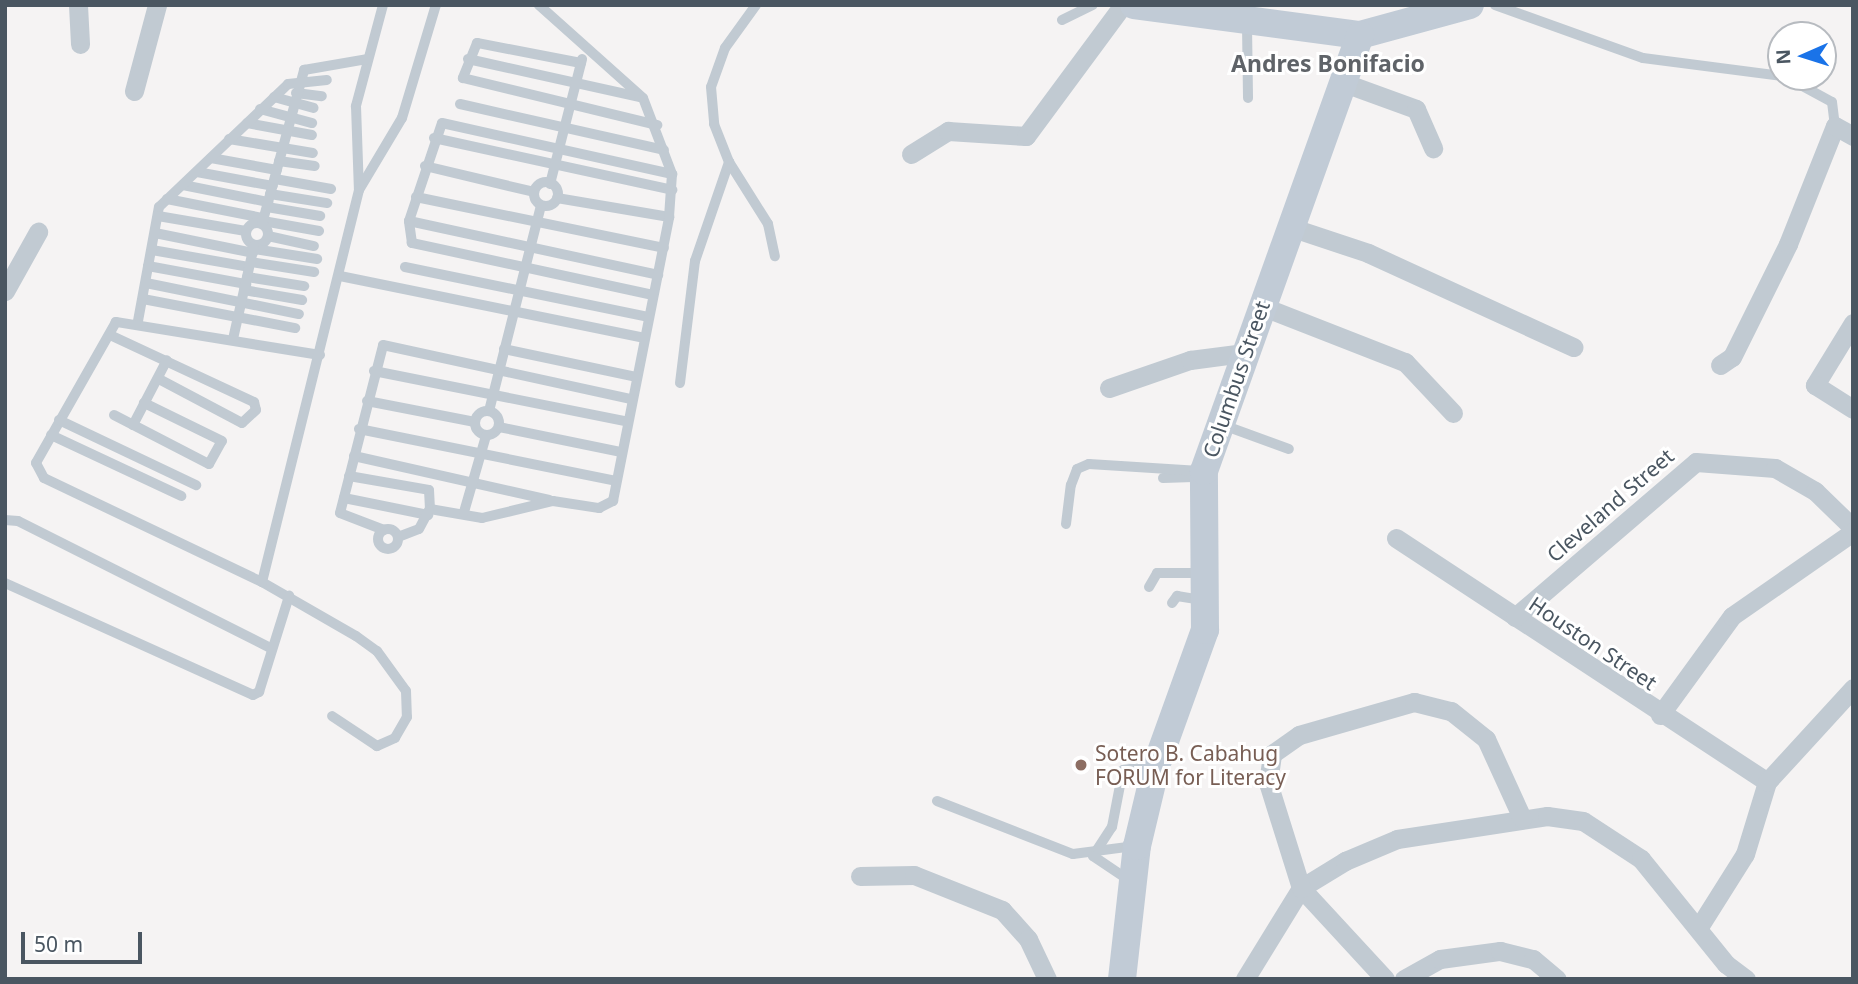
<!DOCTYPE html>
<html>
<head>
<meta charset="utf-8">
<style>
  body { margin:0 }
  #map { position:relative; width:1858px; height:984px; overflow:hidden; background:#f5f3f3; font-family:"Noto Sans",sans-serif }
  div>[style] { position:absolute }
  .lane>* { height:10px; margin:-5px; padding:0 5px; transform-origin:5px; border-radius:5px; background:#c1cad2 }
  .lane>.ring { margin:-5px; padding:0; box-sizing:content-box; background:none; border:10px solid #c1cad2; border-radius:50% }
  .street>* { height:19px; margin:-9.5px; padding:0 9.5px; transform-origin:9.5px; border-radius:9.5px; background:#c1cad2 }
  .secondary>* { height:28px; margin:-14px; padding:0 14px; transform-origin:14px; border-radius:14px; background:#c1cbd6 }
  .dots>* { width:19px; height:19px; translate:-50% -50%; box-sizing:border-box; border:4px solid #fff; border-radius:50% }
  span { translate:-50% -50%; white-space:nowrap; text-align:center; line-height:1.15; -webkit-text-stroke:6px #fff; paint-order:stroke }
  .street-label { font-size:21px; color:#4a5661 }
  .education-label { font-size:21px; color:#785e54 }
  .left { translate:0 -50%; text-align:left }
  .neighbourhood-label { font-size:23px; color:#5f6368; font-weight:700 }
  .frame { position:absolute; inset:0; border:7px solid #4a5661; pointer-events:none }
  .north { position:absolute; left:1767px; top:21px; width:70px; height:70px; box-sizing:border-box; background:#fff; border:2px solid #b7bbc0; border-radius:50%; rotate:267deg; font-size:19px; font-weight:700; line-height:28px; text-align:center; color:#4a5661 }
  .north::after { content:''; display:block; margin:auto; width:24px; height:32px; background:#1a73e8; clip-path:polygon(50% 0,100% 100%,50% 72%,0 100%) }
  .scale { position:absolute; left:21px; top:932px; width:121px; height:32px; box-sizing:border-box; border:4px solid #4a5661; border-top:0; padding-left:9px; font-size:21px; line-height:24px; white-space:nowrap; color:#4a5661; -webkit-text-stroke:5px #fff; paint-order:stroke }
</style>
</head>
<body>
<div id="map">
  <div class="lane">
    <div style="left:383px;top:5px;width:105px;rotate:105deg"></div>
    <div style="left:356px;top:106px;width:84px;rotate:88deg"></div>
    <div style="left:359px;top:190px;width:84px;rotate:-59.2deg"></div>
    <div style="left:402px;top:118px;width:118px;rotate:-73.3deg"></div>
    <div style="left:756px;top:5px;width:53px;rotate:125.8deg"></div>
    <div style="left:725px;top:48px;width:41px;rotate:109.7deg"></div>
    <div style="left:711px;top:87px;width:37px;rotate:85deg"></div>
    <div style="left:714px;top:124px;width:41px;rotate:68.5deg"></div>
    <div style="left:729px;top:162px;width:73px;rotate:57.8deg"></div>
    <div style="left:768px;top:224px;width:33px;rotate:78deg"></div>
    <div style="left:1495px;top:5px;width:157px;rotate:19.7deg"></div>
    <div style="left:1643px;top:58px;width:139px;rotate:7.4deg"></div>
    <div style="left:1062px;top:20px;width:34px;rotate:-26deg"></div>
    <div style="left:1247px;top:25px;width:73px;rotate:89.2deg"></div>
    <div style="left:468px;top:59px;width:175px;rotate:12.5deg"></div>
    <div style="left:581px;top:63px;width:106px;rotate:-169.1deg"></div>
    <div style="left:477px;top:43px;width:38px;rotate:112deg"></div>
    <div style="left:463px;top:78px;width:200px;rotate:13.6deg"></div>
    <div style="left:1786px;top:77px;width:52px;rotate:28.5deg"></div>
    <div style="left:1832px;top:102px;width:24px;rotate:83deg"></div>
    <div style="left:296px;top:93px;width:26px;rotate:7deg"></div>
    <div style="left:274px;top:97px;width:41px;rotate:15.4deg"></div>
    <div style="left:460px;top:104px;width:209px;rotate:12.7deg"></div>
    <div style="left:260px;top:109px;width:54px;rotate:15.1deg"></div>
    <div style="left:247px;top:123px;width:66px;rotate:10.5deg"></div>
    <div style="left:434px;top:138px;width:244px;rotate:12.3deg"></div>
    <div style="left:229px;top:139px;width:85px;rotate:9.5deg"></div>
    <div style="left:211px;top:158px;width:67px;rotate:10.3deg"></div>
    <div style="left:279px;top:161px;width:36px;rotate:8deg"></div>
    <div style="left:425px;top:166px;width:112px;rotate:13.4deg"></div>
    <div style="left:197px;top:172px;width:77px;rotate:10.4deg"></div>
    <div style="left:275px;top:179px;width:57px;rotate:10.1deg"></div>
    <div class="ring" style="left:534px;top:182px;width:14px;height:14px"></div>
    <div style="left:550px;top:184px;width:129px;rotate:-75.6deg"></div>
    <div style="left:183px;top:185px;width:87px;rotate:11.3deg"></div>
    <div style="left:270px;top:194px;width:58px;rotate:9deg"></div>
    <div style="left:416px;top:197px;width:253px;rotate:11.6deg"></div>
    <div style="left:557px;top:198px;width:114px;rotate:9.6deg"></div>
    <div style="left:167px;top:199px;width:98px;rotate:11.2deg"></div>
    <div style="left:267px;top:207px;width:54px;rotate:9.6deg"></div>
    <div style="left:158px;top:216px;width:89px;rotate:9.7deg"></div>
    <div style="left:263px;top:221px;width:57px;rotate:10.1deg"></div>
    <div style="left:409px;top:221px;width:255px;rotate:12.2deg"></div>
    <div class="ring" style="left:246px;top:223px;width:12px;height:12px"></div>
    <div style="left:262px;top:224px;width:160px;rotate:-74.7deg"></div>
    <div style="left:304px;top:70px;width:65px;rotate:-9.8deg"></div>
    <div style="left:155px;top:233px;width:100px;rotate:11.5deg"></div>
    <div style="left:268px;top:236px;width:47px;rotate:12.3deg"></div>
    <div style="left:254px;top:249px;width:64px;rotate:9deg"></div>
    <div style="left:152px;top:250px;width:98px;rotate:9.9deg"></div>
    <div style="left:251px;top:262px;width:64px;rotate:9deg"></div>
    <div style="left:148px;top:266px;width:100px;rotate:10.4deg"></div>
    <div style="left:405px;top:267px;width:248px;rotate:11.6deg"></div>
    <div style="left:340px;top:276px;width:311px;rotate:11.5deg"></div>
    <div style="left:247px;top:277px;width:58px;rotate:9deg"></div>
    <div style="left:146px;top:283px;width:156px;rotate:11.5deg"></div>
    <div style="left:244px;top:290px;width:59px;rotate:9.8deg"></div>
    <div style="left:653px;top:295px;width:247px;rotate:-167.8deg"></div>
    <div style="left:412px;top:243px;width:22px;rotate:-98deg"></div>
    <div style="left:409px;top:221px;width:103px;rotate:-71.4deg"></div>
    <div style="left:442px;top:123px;width:236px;rotate:12.5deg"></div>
    <div style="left:143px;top:299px;width:155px;rotate:10.8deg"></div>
    <div style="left:138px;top:321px;width:116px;rotate:-79.6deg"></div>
    <div style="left:159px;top:207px;width:178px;rotate:-43.6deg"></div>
    <div style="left:288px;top:84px;width:39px;rotate:-6deg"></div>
    <div style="left:110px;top:335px;width:159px;rotate:25deg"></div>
    <div style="left:254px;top:402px;width:8px;rotate:76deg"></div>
    <div style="left:256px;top:410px;width:19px;rotate:137deg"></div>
    <div style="left:242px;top:423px;width:94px;rotate:-152.1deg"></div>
    <div style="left:233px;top:339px;width:95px;rotate:-77.3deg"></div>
    <div style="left:504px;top:349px;width:136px;rotate:11.9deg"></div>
    <div style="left:320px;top:355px;width:207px;rotate:-170.8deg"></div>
    <div style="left:116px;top:322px;width:162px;rotate:119.6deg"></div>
    <div style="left:36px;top:463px;width:17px;rotate:62deg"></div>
    <div style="left:44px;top:478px;width:242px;rotate:25.5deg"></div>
    <div style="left:262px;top:582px;width:108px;rotate:29.9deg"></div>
    <div style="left:356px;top:636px;width:26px;rotate:36deg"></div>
    <div style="left:377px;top:651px;width:49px;rotate:54.1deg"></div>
    <div style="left:406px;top:691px;width:26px;rotate:88deg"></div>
    <div style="left:407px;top:717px;width:24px;rotate:120deg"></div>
    <div style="left:395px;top:738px;width:20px;rotate:156deg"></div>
    <div style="left:377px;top:746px;width:54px;rotate:-146.3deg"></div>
    <div style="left:374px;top:371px;width:256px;rotate:11.3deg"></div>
    <div style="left:680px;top:383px;width:123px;rotate:-83deg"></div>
    <div style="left:695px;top:261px;width:105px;rotate:-71deg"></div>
    <div style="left:367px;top:401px;width:110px;rotate:11deg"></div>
    <div class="ring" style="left:475px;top:411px;width:14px;height:14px"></div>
    <div style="left:489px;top:411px;width:212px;rotate:-75.8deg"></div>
    <div style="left:114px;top:415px;width:107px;rotate:27.3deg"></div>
    <div style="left:209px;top:464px;width:26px;rotate:-61deg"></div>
    <div style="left:222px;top:441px;width:87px;rotate:-154deg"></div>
    <div style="left:59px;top:420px;width:152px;rotate:25.4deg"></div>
    <div style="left:133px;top:425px;width:73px;rotate:-62.4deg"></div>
    <div style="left:1223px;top:425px;width:70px;rotate:20deg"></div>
    <div style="left:499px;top:427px;width:125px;rotate:11.6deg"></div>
    <div style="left:359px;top:429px;width:262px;rotate:11.4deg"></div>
    <div style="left:51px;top:435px;width:144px;rotate:25.1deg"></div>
    <div style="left:354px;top:456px;width:200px;rotate:12.7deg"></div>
    <div style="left:349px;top:476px;width:81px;rotate:9.9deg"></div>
    <div style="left:429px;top:490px;width:19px;rotate:87deg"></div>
    <div style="left:430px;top:509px;width:53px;rotate:9.8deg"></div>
    <div style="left:482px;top:518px;width:73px;rotate:-13.5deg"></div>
    <div style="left:553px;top:501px;width:47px;rotate:8.7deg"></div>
    <div style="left:599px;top:508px;width:16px;rotate:-27deg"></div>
    <div style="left:613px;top:501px;width:289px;rotate:-78.8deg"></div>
    <div style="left:669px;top:217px;width:43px;rotate:-86deg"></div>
    <div style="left:672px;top:174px;width:81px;rotate:-110.9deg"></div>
    <div style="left:643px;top:98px;width:140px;rotate:-138.2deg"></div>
    <div style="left:1163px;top:478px;width:38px;rotate:-2deg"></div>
    <div style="left:344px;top:498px;width:86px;rotate:11.4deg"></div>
    <div style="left:464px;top:512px;width:79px;rotate:-73.9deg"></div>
    <div style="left:5px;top:520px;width:13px;rotate:4deg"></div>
    <div style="left:18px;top:521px;width:282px;rotate:26.7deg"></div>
    <div style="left:1066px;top:524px;width:39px;rotate:-83deg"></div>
    <div style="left:1071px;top:485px;width:17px;rotate:-69deg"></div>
    <div style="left:1077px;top:469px;width:13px;rotate:-23deg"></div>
    <div style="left:1089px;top:464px;width:111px;rotate:3.6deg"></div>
    <div class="ring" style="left:378px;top:529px;width:10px;height:10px"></div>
    <div style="left:384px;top:530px;width:47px;rotate:-158.9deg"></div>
    <div style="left:340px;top:513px;width:173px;rotate:-75.6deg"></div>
    <div style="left:383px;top:345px;width:254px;rotate:12.3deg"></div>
    <div style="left:398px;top:537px;width:22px;rotate:-21deg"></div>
    <div style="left:419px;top:529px;width:21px;rotate:-62deg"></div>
    <div style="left:262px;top:582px;width:404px;rotate:-76.1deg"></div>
    <div style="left:5px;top:583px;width:272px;rotate:24.3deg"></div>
    <div style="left:253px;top:695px;width:7px;rotate:-27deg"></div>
    <div style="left:259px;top:692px;width:101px;rotate:-72.6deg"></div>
    <div style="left:1149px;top:587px;width:16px;rotate:-60deg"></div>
    <div style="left:1157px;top:573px;width:46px"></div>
    <div style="left:1172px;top:603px;width:9px;rotate:-54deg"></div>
    <div style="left:1177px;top:596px;width:26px;rotate:9deg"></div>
    <div style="left:937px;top:801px;width:146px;rotate:21.3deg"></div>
    <div style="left:1073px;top:854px;width:63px;rotate:-7.4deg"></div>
    <div style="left:1093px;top:856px;width:35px;rotate:-57deg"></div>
    <div style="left:1112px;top:827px;width:58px;rotate:-79.1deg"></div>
    <div style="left:1123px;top:770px;width:28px;rotate:-8deg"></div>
    <div style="left:1093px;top:856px;width:45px;rotate:34deg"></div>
  </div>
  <div class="street">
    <div style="left:78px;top:5px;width:39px;rotate:87deg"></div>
    <div style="left:1339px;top:81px;width:82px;rotate:20deg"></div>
    <div style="left:1416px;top:109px;width:43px;rotate:66.4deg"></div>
    <div style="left:134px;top:91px;width:89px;rotate:-75deg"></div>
    <div style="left:911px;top:154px;width:44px;rotate:-31.9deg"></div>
    <div style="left:948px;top:131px;width:78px;rotate:3.7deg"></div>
    <div style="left:1026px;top:136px;width:163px;rotate:-53.5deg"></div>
    <div style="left:1287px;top:226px;width:85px;rotate:18.4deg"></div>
    <div style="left:1368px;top:253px;width:226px;rotate:24.6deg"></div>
    <div style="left:5px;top:291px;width:68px;rotate:-60.8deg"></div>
    <div style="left:1261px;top:306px;width:155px;rotate:21.3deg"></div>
    <div style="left:1405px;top:362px;width:70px;rotate:46.7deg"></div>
    <div style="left:1853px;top:323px;width:73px;rotate:121.5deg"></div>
    <div style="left:1815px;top:385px;width:45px;rotate:32.3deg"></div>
    <div style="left:1720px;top:365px;width:14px;rotate:-34deg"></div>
    <div style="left:1732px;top:357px;width:126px;rotate:-63.6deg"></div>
    <div style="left:1788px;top:244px;width:127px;rotate:-68.3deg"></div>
    <div style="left:1835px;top:126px;width:21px;rotate:29deg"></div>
    <div style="left:1109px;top:388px;width:86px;rotate:-19.1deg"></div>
    <div style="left:1190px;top:360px;width:53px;rotate:-7.5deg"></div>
    <div style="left:1396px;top:538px;width:444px;rotate:33.3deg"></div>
    <div style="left:1515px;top:617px;width:238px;rotate:-40.6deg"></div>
    <div style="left:1696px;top:462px;width:79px;rotate:4.3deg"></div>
    <div style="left:1775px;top:468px;width:46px;rotate:29.9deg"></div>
    <div style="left:1815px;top:491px;width:53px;rotate:44.2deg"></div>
    <div style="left:1660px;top:715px;width:122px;rotate:-54deg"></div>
    <div style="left:1732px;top:616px;width:147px;rotate:-34.8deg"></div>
    <div style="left:860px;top:876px;width:54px;rotate:-1.1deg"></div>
    <div style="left:914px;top:875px;width:95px;rotate:21.7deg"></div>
    <div style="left:1002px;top:910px;width:39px;rotate:48deg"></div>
    <div style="left:1028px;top:939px;width:44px;rotate:64.6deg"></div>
    <div style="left:1699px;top:927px;width:86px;rotate:-57.8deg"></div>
    <div style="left:1745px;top:854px;width:75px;rotate:-73deg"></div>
    <div style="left:1767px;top:782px;width:127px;rotate:-47.5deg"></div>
    <div style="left:1245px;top:979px;width:107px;rotate:-58.4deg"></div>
    <div style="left:1301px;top:888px;width:52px;rotate:-31.5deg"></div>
    <div style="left:1345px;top:861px;width:56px;rotate:-22.9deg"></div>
    <div style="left:1397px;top:839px;width:152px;rotate:-8.7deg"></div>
    <div style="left:1547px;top:816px;width:36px;rotate:8deg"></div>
    <div style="left:1583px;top:821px;width:69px;rotate:33.2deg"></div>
    <div style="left:1641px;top:859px;width:135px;rotate:51deg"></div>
    <div style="left:1726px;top:964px;width:25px;rotate:37deg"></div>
    <div style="left:1385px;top:979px;width:124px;rotate:-132.7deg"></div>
    <div style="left:1301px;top:888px;width:110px;rotate:-107.4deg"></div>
    <div style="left:1268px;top:783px;width:29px;rotate:-82deg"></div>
    <div style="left:1272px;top:754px;width:33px;rotate:-35deg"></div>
    <div style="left:1299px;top:735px;width:120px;rotate:-16deg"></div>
    <div style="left:1414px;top:702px;width:38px;rotate:14deg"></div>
    <div style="left:1451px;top:711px;width:45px;rotate:38.7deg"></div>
    <div style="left:1486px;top:739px;width:87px;rotate:65.5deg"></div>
    <div style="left:1404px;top:979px;width:41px;rotate:-29.1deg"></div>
    <div style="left:1440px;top:959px;width:61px;rotate:-7.6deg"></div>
    <div style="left:1500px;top:951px;width:34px;rotate:14deg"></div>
    <div style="left:1533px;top:959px;width:31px;rotate:40deg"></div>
  </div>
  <div class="secondary">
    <div style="left:1134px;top:5px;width:228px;rotate:7.6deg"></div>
    <div style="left:1360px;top:35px;width:114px;rotate:-15.3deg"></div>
    <div style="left:1122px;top:979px;width:134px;rotate:-83.6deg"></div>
    <div style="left:1137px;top:846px;width:82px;rotate:-76.6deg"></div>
    <div style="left:1156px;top:766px;width:145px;rotate:-70.2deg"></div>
    <div style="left:1205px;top:630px;width:159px;rotate:-90.4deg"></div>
    <div style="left:1204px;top:471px;width:463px;rotate:-70.3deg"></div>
  </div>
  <div class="dots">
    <div style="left:1081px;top:765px;background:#8d6e63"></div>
  </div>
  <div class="street-label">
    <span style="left:1236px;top:379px;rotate:-71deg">Columbus Street</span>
    <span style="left:1610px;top:505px;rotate:-41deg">Cleveland Street</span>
    <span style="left:1593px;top:643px;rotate:34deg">Houston Street</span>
  </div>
  <div class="education-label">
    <span class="left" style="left:1095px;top:765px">Sotero B. Cabahug<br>FORUM for Literacy</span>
  </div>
  <div class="neighbourhood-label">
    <span style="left:1328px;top:63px">Andres Bonifacio</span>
  </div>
  <div class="frame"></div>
  <div class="north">N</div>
  <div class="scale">50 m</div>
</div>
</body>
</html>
